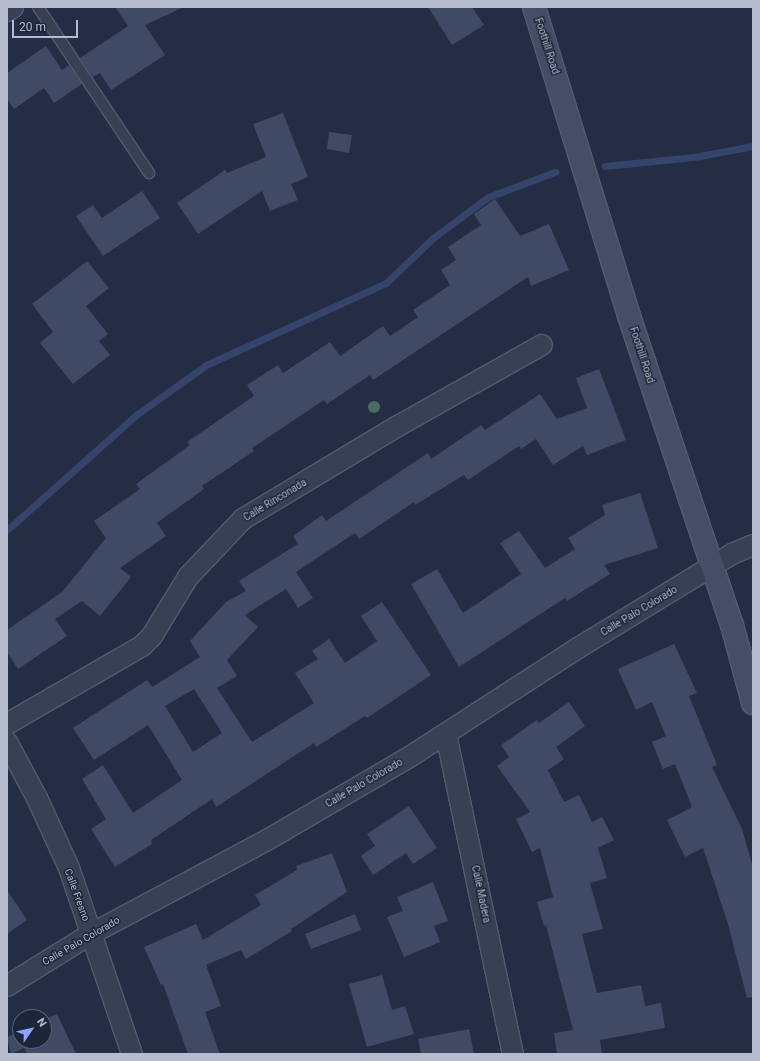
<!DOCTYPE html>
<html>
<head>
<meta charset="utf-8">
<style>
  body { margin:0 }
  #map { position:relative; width:760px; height:1061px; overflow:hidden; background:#242d44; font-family:Roboto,sans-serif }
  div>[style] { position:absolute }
  .stream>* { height:7px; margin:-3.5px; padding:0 3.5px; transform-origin:3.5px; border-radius:3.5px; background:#35446b }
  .building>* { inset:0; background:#404a65 }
  .roads { filter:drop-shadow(1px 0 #545b6e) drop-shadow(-1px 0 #545b6e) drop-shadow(0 1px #545b6e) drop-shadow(0 -1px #545b6e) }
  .service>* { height:10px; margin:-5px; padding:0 5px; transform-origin:5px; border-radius:5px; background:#394054 }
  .minor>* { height:20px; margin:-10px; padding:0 10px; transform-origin:10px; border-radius:10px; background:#394054 }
  .tertiary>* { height:22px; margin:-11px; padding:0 11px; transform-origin:11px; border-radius:11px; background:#394054 }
  .secondary>* { height:22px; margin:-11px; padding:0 11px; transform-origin:11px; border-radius:11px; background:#464e67 }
  .trees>* { width:12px; height:12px; margin:-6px; border-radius:50%; background:#4b6c64 }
  span { translate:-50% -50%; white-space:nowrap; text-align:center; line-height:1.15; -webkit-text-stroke:3px #1d2539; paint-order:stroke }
  .street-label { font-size:10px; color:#b6bccd }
  .frame { position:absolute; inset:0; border:8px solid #b6bccd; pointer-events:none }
  .north { position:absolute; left:12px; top:1009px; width:40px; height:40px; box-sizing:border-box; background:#1d2539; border:1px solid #5a6174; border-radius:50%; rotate:56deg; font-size:11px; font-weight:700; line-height:16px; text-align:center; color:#b6bccd }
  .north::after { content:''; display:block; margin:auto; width:14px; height:18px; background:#89a6ff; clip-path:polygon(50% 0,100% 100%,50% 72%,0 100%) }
  .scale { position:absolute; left:12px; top:20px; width:66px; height:18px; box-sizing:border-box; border:2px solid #b6bccd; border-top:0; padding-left:5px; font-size:12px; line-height:14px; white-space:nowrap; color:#b6bccd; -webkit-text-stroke:3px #1d2539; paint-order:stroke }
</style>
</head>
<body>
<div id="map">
  <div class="stream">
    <div style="left:605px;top:166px;width:89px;rotate:-5.8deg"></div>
    <div style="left:694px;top:157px;width:60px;rotate:-10.6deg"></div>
    <div style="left:7px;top:530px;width:173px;rotate:-41.7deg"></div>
    <div style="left:136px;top:415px;width:86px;rotate:-35.5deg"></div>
    <div style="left:206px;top:365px;width:198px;rotate:-24.5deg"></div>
    <div style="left:386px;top:283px;width:65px;rotate:-43.8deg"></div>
    <div style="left:433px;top:238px;width:69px;rotate:-36.7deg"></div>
    <div style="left:488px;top:197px;width:72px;rotate:-20.5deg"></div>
  </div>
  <div class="building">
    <div style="clip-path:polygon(115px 7px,184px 7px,145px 25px,165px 55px,111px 90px,100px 73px,93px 77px,80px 58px,128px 26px)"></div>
    <div style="clip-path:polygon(428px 7px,472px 7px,484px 25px,452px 45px)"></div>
    <div style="clip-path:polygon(46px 46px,62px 70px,69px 65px,82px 84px,54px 103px,44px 88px,14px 109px,7px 99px,7px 73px)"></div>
    <div style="clip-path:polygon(283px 113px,308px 177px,291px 184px,298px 200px,270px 211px,262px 191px,198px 234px,177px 203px,225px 170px,227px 173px,266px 157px,253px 124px)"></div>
    <div style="clip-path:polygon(329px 132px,352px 135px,349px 153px,327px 149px)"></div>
    <div style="clip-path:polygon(142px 191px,160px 218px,103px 256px,76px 216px,93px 205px,102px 218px)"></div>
    <div style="clip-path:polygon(495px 199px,520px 236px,549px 224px,569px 270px,531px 286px,528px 277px,373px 380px,370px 375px,327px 404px,324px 400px,252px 448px,254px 451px,202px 486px,204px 489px,157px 523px,166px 536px,120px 568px,131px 577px,100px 616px,82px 601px,55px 619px,67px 636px,18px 669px,7px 652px,7px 630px,62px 592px,106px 538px,94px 521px,140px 489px,136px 484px,190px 445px,187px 442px,254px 396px,247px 385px,278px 365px,283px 373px,330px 342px,340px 356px,383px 326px,390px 336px,418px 317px,413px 310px,450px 285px,441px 270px,456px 260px,448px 247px,481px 225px,474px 214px)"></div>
    <div style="clip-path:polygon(87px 261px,109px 288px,86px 306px,108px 334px,99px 341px,110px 355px,73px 384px,40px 343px,53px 332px,32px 304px)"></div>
    <div style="clip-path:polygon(evenodd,599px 369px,626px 440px,587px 455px,583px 446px,553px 465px,536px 439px,521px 449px,519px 446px,468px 480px,464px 475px,415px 505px,414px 502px,359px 539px,355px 533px,296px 572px,313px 598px,298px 608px,286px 589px,245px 615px,258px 627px,227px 660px,237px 676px,217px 688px,252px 742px,314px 703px,295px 673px,318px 659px,312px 651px,329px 639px,345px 663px,377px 641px,361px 616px,382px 602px,431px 675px,367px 718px,365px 716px,316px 747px,314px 743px,216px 807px,212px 799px,151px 840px,152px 844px,115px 867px,91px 829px,106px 819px,82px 779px,103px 765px,133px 813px,182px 780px,148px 725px,94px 760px,73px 728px,147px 680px,152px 687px,200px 657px,190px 641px,226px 602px,246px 591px,239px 581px,298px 544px,293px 536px,322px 515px,326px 521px,428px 453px,431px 459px,481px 425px,485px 430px,540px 394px,557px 419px,587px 408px,576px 378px,599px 369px,194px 689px,222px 733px,193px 752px,165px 706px,194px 689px)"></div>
    <div style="clip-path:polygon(640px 493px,658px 548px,604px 565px,610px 574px,567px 601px,565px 598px,459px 667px,411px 584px,437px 569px,463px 613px,521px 574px,500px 543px,519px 531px,545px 568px,575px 549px,568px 538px,605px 515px,602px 505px)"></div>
    <div style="clip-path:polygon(674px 644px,697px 693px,689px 696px,717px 765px,712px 767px,742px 829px,753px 868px,753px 997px,747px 998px,728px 924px,703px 848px,685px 857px,667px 820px,692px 807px,675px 764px,663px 769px,652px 742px,666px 736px,652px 702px,636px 710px,618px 669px)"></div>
    <div style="clip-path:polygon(569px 702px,585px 726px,556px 747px,564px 759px,548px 770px,564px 802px,579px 795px,592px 822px,602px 817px,614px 840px,598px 848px,607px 878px,590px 883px,603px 929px,582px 934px,597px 993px,641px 985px,645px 1006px,661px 1003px,665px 1028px,600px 1040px,602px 1054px,557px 1054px,554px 1033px,573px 1030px,546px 925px,544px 926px,537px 902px,553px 897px,540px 848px,532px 852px,516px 819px,530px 812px,497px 766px,509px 757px,501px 745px,537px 720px,539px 723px)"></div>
    <div style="clip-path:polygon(409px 806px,437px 848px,413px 864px,406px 853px,373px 875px,361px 856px,375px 846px,367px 834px)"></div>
    <div style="clip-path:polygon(332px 853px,347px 892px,291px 929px,292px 931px,246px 959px,241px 950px,206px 965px,221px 1006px,205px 1012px,220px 1054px,188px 1054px,163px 984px,161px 985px,144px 947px,196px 924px,203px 940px,261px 905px,255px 895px,297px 870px,296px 866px)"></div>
    <div style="clip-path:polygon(433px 882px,448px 921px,434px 926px,440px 942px,404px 957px,387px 917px,403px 911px,397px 897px)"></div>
    <div style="clip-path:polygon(7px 890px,27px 920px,7px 934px)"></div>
    <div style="clip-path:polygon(355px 914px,361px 930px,311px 949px,305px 934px)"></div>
    <div style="clip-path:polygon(382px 975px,392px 1010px,405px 1006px,414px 1034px,367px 1047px,349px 984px)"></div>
    <div style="clip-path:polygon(57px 1014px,76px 1054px,27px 1054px,24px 1048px,11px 1054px,7px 1037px,20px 1031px,20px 1041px,44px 1041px,44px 1020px)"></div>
    <div style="clip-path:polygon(469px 1029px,474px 1054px,421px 1054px,418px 1039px)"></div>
  </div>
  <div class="roads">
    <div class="service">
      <div style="left:38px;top:7px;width:200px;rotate:56.2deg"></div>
    </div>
    <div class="minor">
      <div style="left:7px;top:724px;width:156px;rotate:-30deg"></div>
      <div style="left:142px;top:646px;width:14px;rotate:-45deg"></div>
      <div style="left:152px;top:636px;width:69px;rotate:-58.6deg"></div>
      <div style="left:188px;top:577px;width:80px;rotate:-46.5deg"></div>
      <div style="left:243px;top:519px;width:181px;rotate:-31deg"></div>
      <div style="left:398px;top:426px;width:165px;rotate:-29.4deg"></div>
      <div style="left:446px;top:734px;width:327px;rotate:78.2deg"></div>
      <div style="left:7px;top:742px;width:64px;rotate:61.8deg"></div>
      <div style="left:37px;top:798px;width:77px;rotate:65.4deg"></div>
      <div style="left:69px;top:868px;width:196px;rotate:71.3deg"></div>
      <div style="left:7px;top:986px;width:99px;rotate:-31.8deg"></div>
      <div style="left:91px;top:934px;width:200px;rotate:-28.1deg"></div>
      <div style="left:267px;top:840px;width:163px;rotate:-30.2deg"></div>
      <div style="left:408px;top:758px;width:202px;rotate:-32.9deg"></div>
      <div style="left:578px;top:648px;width:180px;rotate:-31.4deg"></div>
      <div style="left:732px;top:554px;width:23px;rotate:-23deg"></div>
    </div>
    <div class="tertiary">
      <div style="left:7px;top:10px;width:6px;rotate:-31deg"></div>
    </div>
    <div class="secondary">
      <div style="left:534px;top:7px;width:323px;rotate:72.9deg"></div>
      <div style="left:629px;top:316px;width:326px;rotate:71.6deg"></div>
      <div style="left:732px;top:625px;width:81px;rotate:74.9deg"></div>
    </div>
  </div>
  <div class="trees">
    <div style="left:374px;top:407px"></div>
  </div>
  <div class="street-label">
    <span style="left:547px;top:46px;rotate:72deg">Foothill Road</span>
    <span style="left:642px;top:355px;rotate:72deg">Foothill Road</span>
    <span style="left:275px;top:500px;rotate:-31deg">Calle Rinconada</span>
    <span style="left:639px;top:611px;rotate:-31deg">Calle Palo Colorado</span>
    <span style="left:364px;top:783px;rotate:-30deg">Calle Palo Colorado</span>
    <span style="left:481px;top:894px;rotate:78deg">Calle Madera</span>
    <span style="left:77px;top:895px;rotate:70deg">Calle Fresno</span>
    <span style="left:81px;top:941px;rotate:-30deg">Calle Palo Colorado</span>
  </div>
  <div class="frame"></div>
  <div class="north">N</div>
  <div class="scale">20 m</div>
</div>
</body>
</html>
